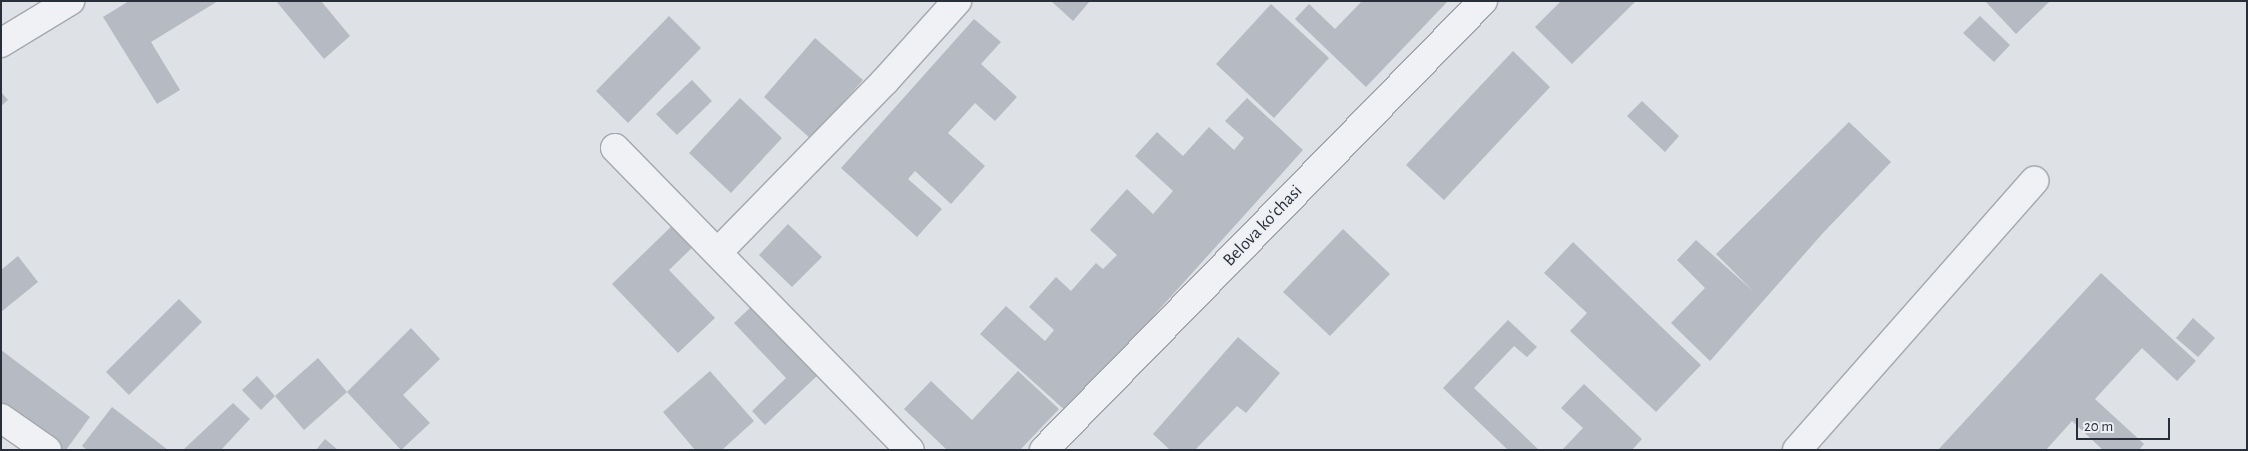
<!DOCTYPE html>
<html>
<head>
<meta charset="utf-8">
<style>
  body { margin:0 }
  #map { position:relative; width:2248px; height:451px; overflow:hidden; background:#dee1e5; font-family:"Alegreya Sans",sans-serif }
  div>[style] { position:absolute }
  .building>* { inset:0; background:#b6bac2 }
  .roads { filter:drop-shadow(1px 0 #a4a8ae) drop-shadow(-1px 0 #a4a8ae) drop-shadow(0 1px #a4a8ae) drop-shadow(0 -1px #a4a8ae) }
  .street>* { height:28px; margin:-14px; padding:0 14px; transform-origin:14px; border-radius:14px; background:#f0f1f4 }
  span { translate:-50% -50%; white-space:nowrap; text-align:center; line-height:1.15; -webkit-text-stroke:4px #edeff3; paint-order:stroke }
  .street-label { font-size:18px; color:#292f3a }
  .frame { position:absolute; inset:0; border:2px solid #292f3a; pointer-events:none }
  .scale { position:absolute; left:2076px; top:418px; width:94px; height:22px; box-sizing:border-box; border:2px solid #292f3a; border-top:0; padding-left:6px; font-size:15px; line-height:18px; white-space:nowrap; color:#292f3a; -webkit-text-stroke:4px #edeff3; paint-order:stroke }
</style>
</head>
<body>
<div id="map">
  <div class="building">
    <div style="clip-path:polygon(129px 1px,218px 1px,151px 42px,180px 90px,157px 104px,103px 17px)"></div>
    <div style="clip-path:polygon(276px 1px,321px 1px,350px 36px,324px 59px)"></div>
    <div style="clip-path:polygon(1051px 1px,1090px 1px,1073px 21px)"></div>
    <div style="clip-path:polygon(1362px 1px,1448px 1px,1366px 87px,1295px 19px,1309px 4px,1335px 29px)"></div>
    <div style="clip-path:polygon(1561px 1px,1636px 1px,1572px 64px,1535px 27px)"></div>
    <div style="clip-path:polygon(1985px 1px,2050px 1px,2016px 34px)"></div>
    <div style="clip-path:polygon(1271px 4px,1329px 58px,1274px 118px,1216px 64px)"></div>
    <div style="clip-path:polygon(669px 16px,701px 48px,628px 123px,596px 91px)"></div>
    <div style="clip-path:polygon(1980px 16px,2010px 45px,1994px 62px,1963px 33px)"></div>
    <div style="clip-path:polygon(974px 19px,1001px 42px,981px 64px,1017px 97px,995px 121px,975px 103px,948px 133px,985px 166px,951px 204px,915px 171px,908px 179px,942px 209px,917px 237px,841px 168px)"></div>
    <div style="clip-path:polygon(815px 38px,863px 80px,811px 139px,764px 97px)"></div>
    <div style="clip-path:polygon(1513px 51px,1550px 87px,1444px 200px,1406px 165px)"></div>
    <div style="clip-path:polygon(692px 80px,712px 101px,677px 135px,656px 114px)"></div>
    <div style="clip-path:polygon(1px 92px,8px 100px,1px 106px)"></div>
    <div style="clip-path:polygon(740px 98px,782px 138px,731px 193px,689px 153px)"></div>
    <div style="clip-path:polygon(1247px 98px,1303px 150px,1067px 412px,980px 334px,1006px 306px,1045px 341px,1054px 330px,1029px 307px,1056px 277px,1071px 291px,1096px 263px,1103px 269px,1117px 255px,1090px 230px,1127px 189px,1153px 214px,1173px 191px,1135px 156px,1157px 132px,1183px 156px,1209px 127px,1234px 150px,1244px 138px,1225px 121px)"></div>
    <div style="clip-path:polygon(1642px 101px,1679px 136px,1665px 152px,1627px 116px)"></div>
    <div style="clip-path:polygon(1849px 122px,1891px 162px,1823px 233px,1710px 361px,1671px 323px,1705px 288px,1677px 260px,1696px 240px,1753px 291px,1716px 254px)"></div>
    <div style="clip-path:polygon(679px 219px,699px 241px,669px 270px,715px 318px,678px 353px,612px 284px)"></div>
    <div style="clip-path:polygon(788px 224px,822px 257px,792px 287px,759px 255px)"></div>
    <div style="clip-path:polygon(1343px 229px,1390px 274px,1330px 336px,1283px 292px)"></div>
    <div style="clip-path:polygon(1573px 242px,1701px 365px,1656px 412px,1570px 331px,1587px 313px,1544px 273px)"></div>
    <div style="clip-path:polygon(18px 256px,38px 282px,1px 312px,1px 270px)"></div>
    <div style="clip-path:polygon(2101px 273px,2196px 361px,2177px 381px,2142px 348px,2095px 399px,2144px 444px,2139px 450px,2103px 450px,2072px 421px,2046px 450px,1938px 450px)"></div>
    <div style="clip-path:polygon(179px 299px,202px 322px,129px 395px,106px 372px)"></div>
    <div style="clip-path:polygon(753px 305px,819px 374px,765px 425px,752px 411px,786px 378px,734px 323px)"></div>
    <div style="clip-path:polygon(2193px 318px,2215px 338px,2198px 357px,2176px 338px)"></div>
    <div style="clip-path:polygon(1508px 320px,1537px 347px,1527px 357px,1514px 346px,1474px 388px,1539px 450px,1508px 450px,1443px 388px)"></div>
    <div style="clip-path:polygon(411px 328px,440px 359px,403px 395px,430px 423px,401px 450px,347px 392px)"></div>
    <div style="clip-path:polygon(1238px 337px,1280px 373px,1246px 413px,1237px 406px,1195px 450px,1170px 450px,1153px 434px)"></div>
    <div style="clip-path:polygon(1px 350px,90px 417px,66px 450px,56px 450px,1px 409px)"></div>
    <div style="clip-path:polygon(318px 358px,347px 392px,304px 430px,275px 396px)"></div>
    <div style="clip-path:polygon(710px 371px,754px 421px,722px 450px,695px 450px,663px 412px)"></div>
    <div style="clip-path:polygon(1018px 371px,1059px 409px,1020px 450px,947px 450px,904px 409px,931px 381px,972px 420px)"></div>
    <div style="clip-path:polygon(257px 376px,275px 396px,261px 410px,242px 390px)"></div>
    <div style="clip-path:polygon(1584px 384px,1642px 439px,1632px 450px,1562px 450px,1583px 428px,1561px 408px)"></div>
    <div style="clip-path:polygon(233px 403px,250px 419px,221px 450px,183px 450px)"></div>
    <div style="clip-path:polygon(112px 407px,168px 450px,87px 450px,82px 446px)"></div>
    <div style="clip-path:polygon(325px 439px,338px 450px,316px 450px)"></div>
  </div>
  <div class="roads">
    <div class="street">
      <div style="left:1px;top:43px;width:81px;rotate:-31.3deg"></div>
      <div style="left:615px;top:148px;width:422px;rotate:45.7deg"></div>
      <div style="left:719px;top:251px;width:238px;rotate:-45.7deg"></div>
      <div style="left:885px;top:81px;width:108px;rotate:-48deg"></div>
      <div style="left:1px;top:418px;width:56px;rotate:34.8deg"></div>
      <div style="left:1044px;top:450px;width:628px;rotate:-45.65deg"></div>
      <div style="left:1797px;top:450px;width:359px;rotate:-48.6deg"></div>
    </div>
  </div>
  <div class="street-label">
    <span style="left:1263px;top:226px;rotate:-46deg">Belova koʻchasi</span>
  </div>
  <div class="frame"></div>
  <div class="scale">20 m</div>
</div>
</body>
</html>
